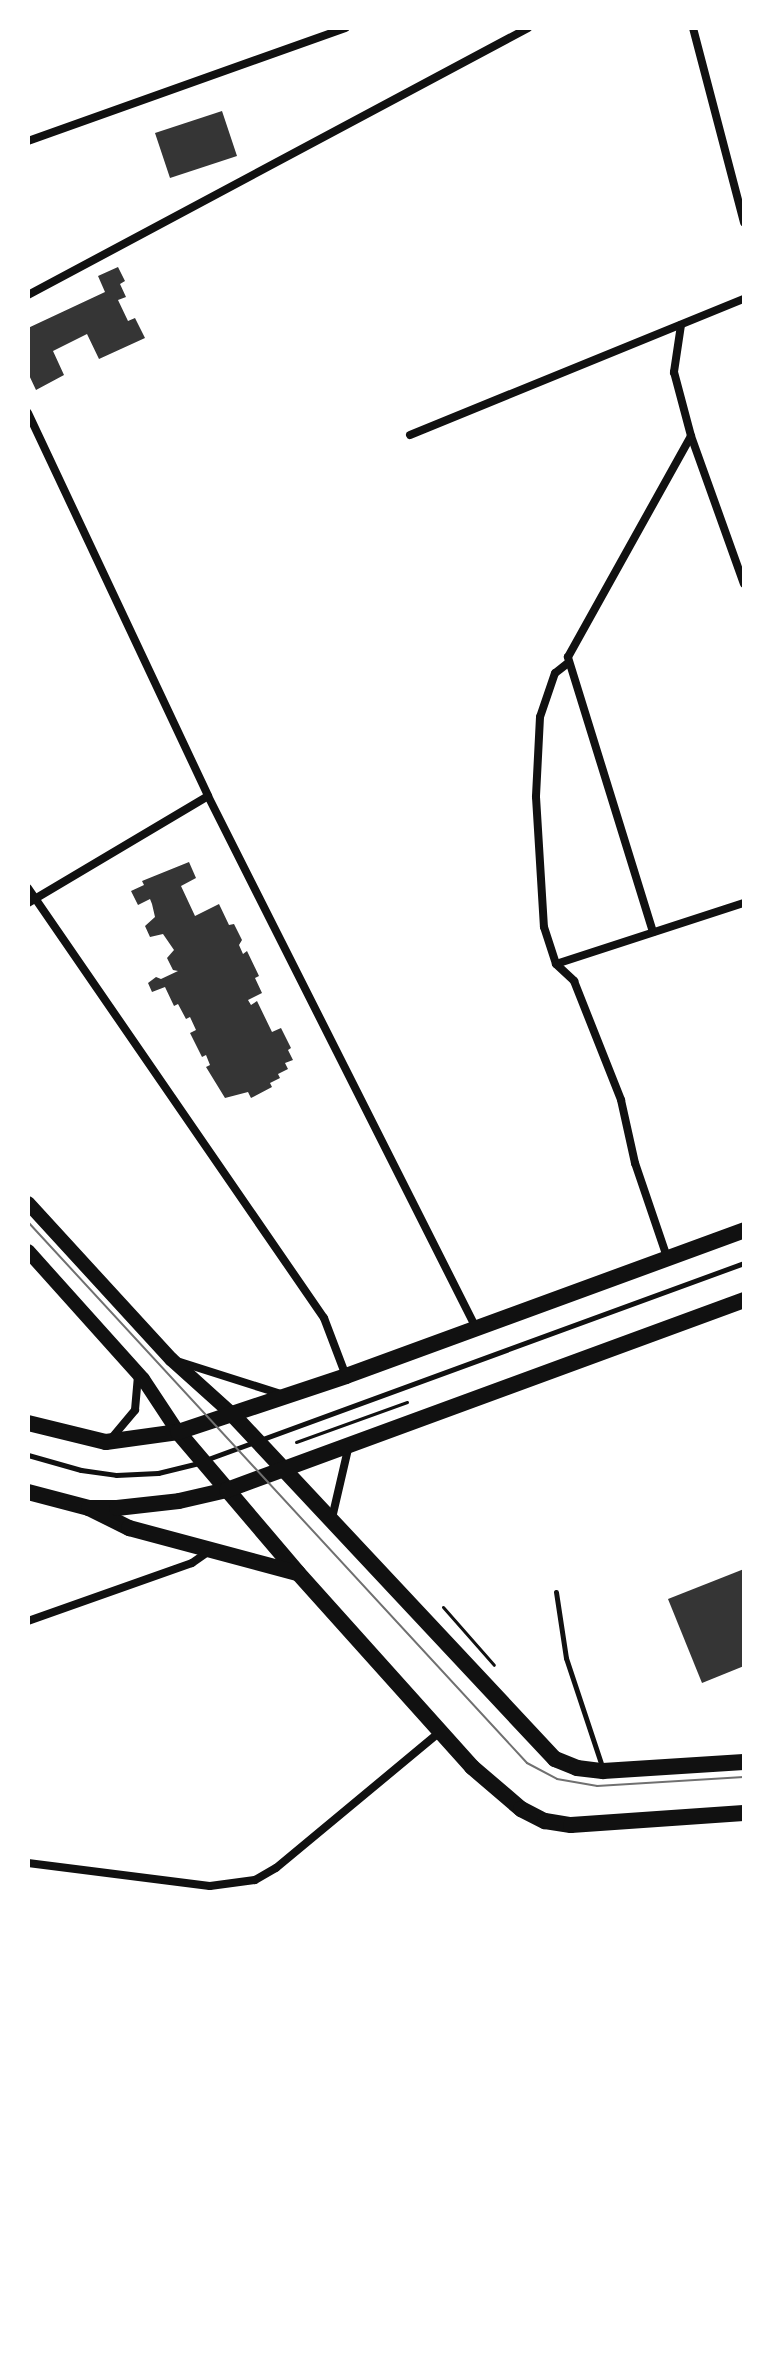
<!DOCTYPE html>
<html>
<head>
<meta charset="utf-8">
<style>
  body { margin:0 }
  #map { position:relative; width:772px; height:2370px; overflow:hidden; background:#fff; font-family:Helvetica,sans-serif }
  div>[style] { position:absolute }
  .building>* { inset:0; background:#353535 }
  .path>* { height:3px; margin:-1.5px; padding:0 1.5px; transform-origin:1.5px; border-radius:1.5px; background:#111 }
  .service>* { height:5px; margin:-2.5px; padding:0 2.5px; transform-origin:2.5px; border-radius:2.5px; background:#111 }
  .minor>* { height:8px; margin:-4px; padding:0 4px; transform-origin:4px; border-radius:4px; background:#111 }
  .tertiary>* { height:14px; margin:-7px; padding:0 7px; transform-origin:7px; border-radius:7px; background:#111 }
  .secondary>* { height:16px; margin:-8px; padding:0 8px; transform-origin:8px; border-radius:8px; background:#111 }
  .primary>* { height:16px; margin:-8px; padding:0 8px; transform-origin:8px; border-radius:8px; background:#111 }
  .tram>* { height:2px; margin:-1px; padding:0 1px; transform-origin:1px; border-radius:1px; background:#707070 }
  span { translate:-50% -50%; white-space:nowrap; text-align:center; line-height:1.15; -webkit-text-stroke:6px #fff; paint-order:stroke }
  .frame { position:absolute; inset:0; border:30px solid #fff; pointer-events:none }
</style>
</head>
<body>
<div id="map">
  <div class="building">
    <div style="clip-path:polygon(222px 111px,237px 156px,170px 178px,155px 133px)"></div>
    <div style="clip-path:polygon(118px 267px,125px 281px,120px 284px,126px 297px,118px 300px,128px 321px,135px 318px,145px 338px,99px 359px,87px 334px,53px 351px,64px 375px,36px 390px,28px 373px,28px 328px,105px 292px,98px 276px)"></div>
    <div style="clip-path:polygon(189px 862px,196px 878px,181px 886px,195px 916px,219px 904px,229px 925px,234px 924px,242px 940px,239px 945px,243px 954px,247px 951px,259px 976px,255px 978px,262px 993px,248px 1000px,251px 1005px,257px 1001px,272px 1032px,281px 1028px,291px 1048px,288px 1050px,293px 1060px,285px 1063px,288px 1069px,278px 1074px,280px 1078px,270px 1083px,272px 1087px,251px 1098px,248px 1092px,225px 1098px,206px 1067px,210px 1065px,206px 1055px,202px 1057px,190px 1033px,196px 1030px,190px 1017px,186px 1019px,178px 1004px,174px 1006px,165px 987px,152px 992px,148px 983px,156px 977px,161px 979px,178px 971px,173px 970px,167px 958px,174px 950px,163px 934px,150px 937px,145px 926px,155px 917px,152px 904px,150px 899px,138px 905px,131px 891px,144px 885px,142px 881px)"></div>
    <div style="clip-path:polygon(744px 1569px,744px 1666px,702px 1683px,668px 1599px)"></div>
  </div>
  <div class="path">
    <div style="left:296px;top:1442px;width:118px;rotate:-19.8deg"></div>
    <div style="left:443px;top:1607px;width:77px;rotate:48.7deg"></div>
  </div>
  <div class="service">
    <div style="left:28px;top:1455px;width:55px;rotate:15.8deg"></div>
    <div style="left:81px;top:1470px;width:35px;rotate:8deg"></div>
    <div style="left:116px;top:1475px;width:42px;rotate:-2.7deg"></div>
    <div style="left:158px;top:1473px;width:42px;rotate:-13.7deg"></div>
    <div style="left:208px;top:1459px;width:571px;rotate:-20.09deg"></div>
    <div style="left:556px;top:1592px;width:67px;rotate:81.4deg"></div>
    <div style="left:566px;top:1658px;width:114px;rotate:71.6deg"></div>
  </div>
  <div class="minor">
    <div style="left:693px;top:28px;width:201px;rotate:75.3deg"></div>
    <div style="left:28px;top:141px;width:337px;rotate:-19.6deg"></div>
    <div style="left:28px;top:295px;width:567px;rotate:-28.1deg"></div>
    <div style="left:681px;top:325px;width:48px;rotate:98.5deg"></div>
    <div style="left:674px;top:372px;width:66px;rotate:75.1deg"></div>
    <div style="left:691px;top:436px;width:157px;rotate:70.3deg"></div>
    <div style="left:28px;top:413px;width:423px;rotate:64.8deg"></div>
    <div style="left:208px;top:796px;width:596px;rotate:63.26deg"></div>
    <div style="left:410px;top:435px;width:361px;rotate:-22.2deg"></div>
    <div style="left:568px;top:663px;width:16px;rotate:142deg"></div>
    <div style="left:555px;top:673px;width:46px;rotate:108.8deg"></div>
    <div style="left:540px;top:717px;width:80px;rotate:92.9deg"></div>
    <div style="left:536px;top:797px;width:130px;rotate:86.5deg"></div>
    <div style="left:544px;top:927px;width:39px;rotate:72deg"></div>
    <div style="left:556px;top:964px;width:25px;rotate:43deg"></div>
    <div style="left:574px;top:981px;width:128px;rotate:68.4deg"></div>
    <div style="left:621px;top:1100px;width:65px;rotate:77.5deg"></div>
    <div style="left:635px;top:1163px;width:99px;rotate:71.2deg"></div>
    <div style="left:28px;top:888px;width:522px;rotate:55.46deg"></div>
    <div style="left:324px;top:1318px;width:62px;rotate:69.2deg"></div>
    <div style="left:28px;top:903px;width:209px;rotate:-30.7deg"></div>
    <div style="left:653px;top:932px;width:288px;rotate:-107.2deg"></div>
    <div style="left:568px;top:657px;width:253px;rotate:-60.9deg"></div>
    <div style="left:556px;top:964px;width:198px;rotate:-18deg"></div>
    <div style="left:180px;top:1362px;width:106px;rotate:17.6deg"></div>
    <div style="left:110px;top:1440px;width:39px;rotate:-50deg"></div>
    <div style="left:135px;top:1410px;width:36px;rotate:-85deg"></div>
    <div style="left:332px;top:1518px;width:75px;rotate:-76.9deg"></div>
    <div style="left:28px;top:1621px;width:174px;rotate:-19.5deg"></div>
    <div style="left:192px;top:1563px;width:21px;rotate:-35deg"></div>
    <div style="left:28px;top:1863px;width:183px;rotate:7.2deg"></div>
    <div style="left:210px;top:1886px;width:45px;rotate:-7.6deg"></div>
    <div style="left:255px;top:1880px;width:24px;rotate:-30deg"></div>
    <div style="left:276px;top:1868px;width:213px;rotate:-39.7deg"></div>
  </div>
  <div class="tertiary">
    <div style="left:28px;top:1203px;width:212px;rotate:47.5deg"></div>
    <div style="left:171px;top:1359px;width:82px;rotate:42deg"></div>
    <div style="left:28px;top:1251px;width:172px;rotate:48.1deg"></div>
    <div style="left:143px;top:1379px;width:64px;rotate:56.6deg"></div>
  </div>
  <div class="secondary">
    <div style="left:232px;top:1414px;width:473px;rotate:46.9deg"></div>
    <div style="left:555px;top:1759px;width:24px;rotate:22deg"></div>
    <div style="left:577px;top:1768px;width:26px;rotate:7deg"></div>
    <div style="left:603px;top:1771px;width:141px;rotate:-3.7deg"></div>
    <div style="left:178px;top:1432px;width:185px;rotate:49.6deg"></div>
    <div style="left:298px;top:1573px;width:261px;rotate:48.1deg"></div>
    <div style="left:472px;top:1767px;width:65px;rotate:40.6deg"></div>
    <div style="left:521px;top:1809px;width:27px;rotate:27deg"></div>
    <div style="left:545px;top:1821px;width:26px;rotate:9deg"></div>
    <div style="left:571px;top:1825px;width:173px;rotate:-4deg"></div>
    <div style="left:89px;top:1508px;width:45px;rotate:26.6deg"></div>
    <div style="left:129px;top:1528px;width:174px;rotate:15deg"></div>
  </div>
  <div class="primary">
    <div style="left:28px;top:1423px;width:80px;rotate:13.7deg"></div>
    <div style="left:106px;top:1442px;width:73px;rotate:-7.9deg"></div>
    <div style="left:178px;top:1432px;width:177px;rotate:-18.4deg"></div>
    <div style="left:346px;top:1376px;width:424px;rotate:-20.1deg"></div>
    <div style="left:28px;top:1492px;width:63px;rotate:14.7deg"></div>
    <div style="left:89px;top:1508px;width:28px"></div>
    <div style="left:117px;top:1508px;width:62px;rotate:-6.4deg"></div>
    <div style="left:179px;top:1501px;width:49px;rotate:-12.9deg"></div>
    <div style="left:227px;top:1490px;width:551px;rotate:-20.18deg"></div>
  </div>
  <div class="tram">
    <div style="left:28px;top:1222px;width:736px;rotate:47.31deg"></div>
    <div style="left:527px;top:1763px;width:34px;rotate:28deg"></div>
    <div style="left:557px;top:1779px;width:41px;rotate:9.9deg"></div>
    <div style="left:597px;top:1786px;width:147px;rotate:-3.5deg"></div>
  </div>
  <div class="frame"></div>
</div>
</body>
</html>
